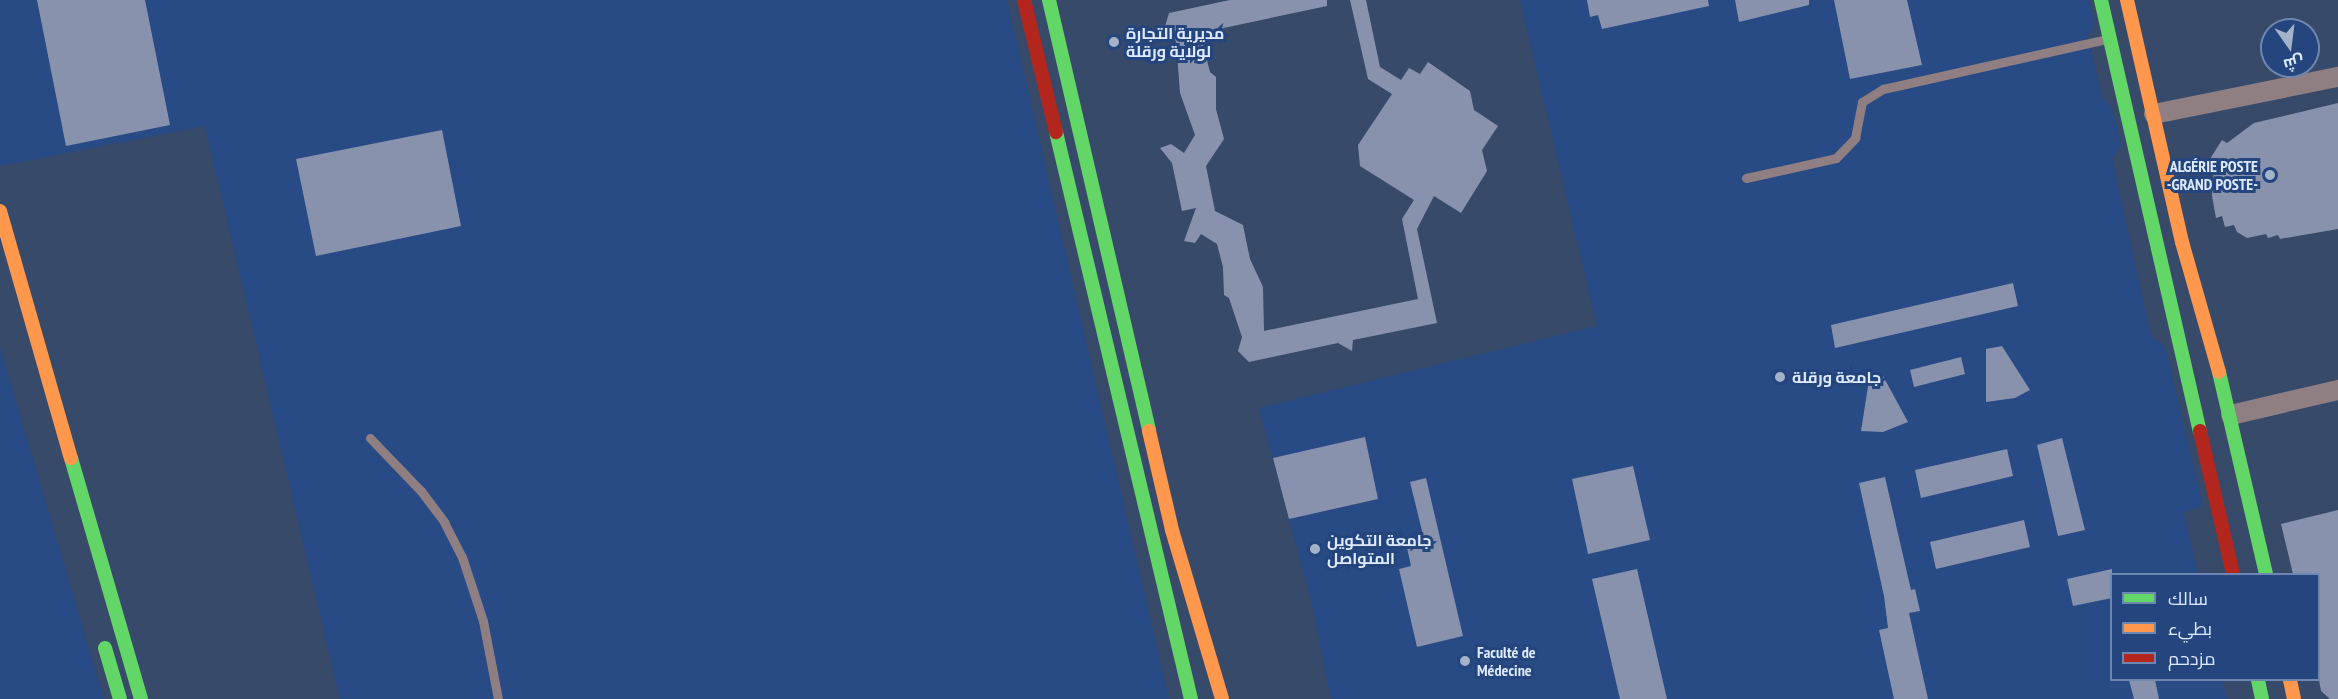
<!DOCTYPE html>
<html>
<head>
<meta charset="utf-8">
<style>
  body { margin:0 }
  #map { position:relative; width:2338px; height:699px; overflow:hidden; background:#384a69; font-family:"PT Sans Narrow",Cairo,sans-serif }
  div>[style] { position:absolute }
  .built>* { inset:0; background:#284a85 }
  .building>* { inset:0; background:#8992ad }
  .lane>* { height:9px; margin:-4.5px; padding:0 4.5px; transform-origin:4.5px; border-radius:4.5px; background:#8f7e82 }
  .street>* { height:20px; margin:-10px; padding:0 10px; transform-origin:10px; border-radius:10px; background:#8f7e82 }
  .fast>* { height:14px; margin:-7px; padding:0 7px; transform-origin:7px; border-radius:7px; background:#63d668 }
  .slow>* { height:14px; margin:-7px; padding:0 7px; transform-origin:7px; border-radius:7px; background:#ff974d }
  .jam>* { height:14px; margin:-7px; padding:0 7px; transform-origin:7px; border-radius:7px; background:#b3261e }
  .dots>* { width:16px; height:16px; translate:-50% -50%; box-sizing:border-box; border:3px solid #24457d; border-radius:50% }
  span { translate:-50% -50%; white-space:nowrap; text-align:center; line-height:1.15; -webkit-text-stroke:6px #24457d; paint-order:stroke }
  .poi-label { font-size:16px; color:#deeaff; font-weight:700 }
  .left { translate:0 -50%; text-align:left }
  .right { translate:-100% -50%; text-align:right }
  .legend { position:absolute; left:2110px; top:573px; width:210px; height:108px; box-sizing:border-box; background:#24457d; border:2px solid #6e87b1; margin:0; padding:8px 10px; list-style:none; font-size:18px; color:#deeaff }
  .legend li { display:flex; align-items:center; gap:12px; height:30px }
  .legend b { width:30px; border:2px solid #6e87b1 }
  .north { position:absolute; left:2260px; top:18px; width:60px; height:60px; box-sizing:border-box; background:#24457d; border:2px solid #6e87b1; border-radius:50%; rotate:166deg; font-size:16px; font-weight:700; line-height:24px; text-align:center; color:#deeaff }
  .north::after { content:''; display:block; margin:auto; width:21px; height:27px; background:#a4b2ca; clip-path:polygon(50% 0,100% 100%,50% 72%,0 100%) }
</style>
</head>
<body>
<div id="map">
  <div class="built">
    <div style="clip-path:polygon(0 0,1007px 0,1169px 699px,340px 699px,205px 126px,0 166px)"></div>
    <div style="clip-path:polygon(1520px 0,2089px 0,2095px 25px,2088px 37px,2102px 97px,2112px 108px,2121px 145px,2112px 158px,2151px 336px,2165px 346px,2203px 506px,2184px 512px,2198px 574px,2112px 574px,2112px 680px,2222px 680px,2227px 699px,1331px 699px,1311px 600px,1259px 408px,1597px 326px)"></div>
    <div style="clip-path:polygon(0 347px,104px 699px,0 699px)"></div>
  </div>
  <div class="building">
    <div style="clip-path:polygon(37px 0,145px 0,170px 125px,66px 146px)"></div>
    <div style="clip-path:polygon(1230px 0,1327px 0,1327px 6px,1200px 33px,1210px 72px,1216px 77px,1216px 109px,1224px 139px,1206px 166px,1215px 211px,1243px 225px,1250px 259px,1263px 287px,1264px 331px,1418px 299px,1402px 219px,1414px 200px,1360px 166px,1358px 145px,1392px 94px,1368px 79px,1350px 0,1366px 0,1380px 67px,1401px 80px,1409px 68px,1420px 74px,1428px 62px,1470px 91px,1474px 110px,1498px 126px,1482px 150px,1487px 171px,1461px 213px,1434px 196px,1417px 229px,1437px 323px,1353px 340px,1352px 351px,1338px 343px,1249px 362px,1238px 351px,1242px 337px,1229px 298px,1224px 295px,1223px 267px,1217px 244px,1201px 234px,1195px 243px,1184px 241px,1196px 208px,1182px 211px,1172px 163px,1160px 148px,1171px 144px,1184px 153px,1195px 135px,1180px 93px,1176px 41px,1164px 30px,1169px 13px)"></div>
    <div style="clip-path:polygon(1587px 0,1708px 0,1709px 6px,1602px 29px,1598px 15px,1590px 17px)"></div>
    <div style="clip-path:polygon(1735px 0,1809px 0,1809px 5px,1739px 22px)"></div>
    <div style="clip-path:polygon(1834px 0,1907px 0,1922px 65px,1850px 79px)"></div>
    <div style="clip-path:polygon(2338px 103px,2338px 229px,2280px 239px,2278px 235px,2268px 238px,2266px 234px,2247px 238px,2237px 232px,2234px 225px,2225px 227px,2222px 216px,2216px 218px,2212px 196px,2214px 166px,2208px 162px,2222px 140px,2227px 143px,2254px 123px)"></div>
    <div style="clip-path:polygon(442px 130px,461px 226px,316px 256px,296px 159px)"></div>
    <div style="clip-path:polygon(2013px 283px,2018px 306px,1835px 348px,1831px 325px)"></div>
    <div style="clip-path:polygon(2002px 346px,2030px 390px,2015px 398px,1986px 402px,1986px 349px)"></div>
    <div style="clip-path:polygon(1961px 357px,1965px 374px,1914px 387px,1910px 370px)"></div>
    <div style="clip-path:polygon(1883px 376px,1908px 422px,1883px 432px,1861px 431px,1869px 380px)"></div>
    <div style="clip-path:polygon(1365px 437px,1378px 499px,1289px 519px,1273px 458px)"></div>
    <div style="clip-path:polygon(2062px 438px,2085px 530px,2058px 536px,2037px 445px)"></div>
    <div style="clip-path:polygon(2007px 449px,2013px 476px,1921px 498px,1915px 470px)"></div>
    <div style="clip-path:polygon(1633px 466px,1650px 540px,1588px 554px,1572px 479px)"></div>
    <div style="clip-path:polygon(1885px 477px,1911px 590px,1915px 589px,1920px 611px,1909px 613px,1928px 699px,1894px 699px,1879px 630px,1888px 628px,1884px 596px,1859px 483px)"></div>
    <div style="clip-path:polygon(1426px 478px,1463px 636px,1417px 647px,1399px 569px,1411px 566px,1406px 543px,1424px 539px,1410px 482px)"></div>
    <div style="clip-path:polygon(2338px 510px,2338px 699px,2330px 699px,2321px 691px,2319px 680px,2319px 574px,2293px 574px,2281px 524px)"></div>
    <div style="clip-path:polygon(2024px 520px,2030px 547px,1936px 569px,1930px 542px)"></div>
    <div style="clip-path:polygon(1637px 569px,1667px 699px,1620px 699px,1592px 579px)"></div>
    <div style="clip-path:polygon(2112px 569px,2112px 598px,2073px 606px,2067px 579px)"></div>
    <div style="clip-path:polygon(2129px 680px,2155px 680px,2159px 699px,2134px 699px)"></div>
  </div>
  <div class="lane">
    <div style="left:1746px;top:178px;width:92px;rotate:-12.5deg"></div>
    <div style="left:1836px;top:158px;width:28px;rotate:-46deg"></div>
    <div style="left:1855px;top:138px;width:37px;rotate:-79deg"></div>
    <div style="left:1862px;top:102px;width:25px;rotate:-32deg"></div>
    <div style="left:1883px;top:89px;width:230px;rotate:-12.6deg"></div>
    <div style="left:370px;top:438px;width:74px;rotate:46.1deg"></div>
    <div style="left:421px;top:491px;width:39px;rotate:53deg"></div>
    <div style="left:444px;top:522px;width:39px;rotate:63deg"></div>
    <div style="left:462px;top:557px;width:67px;rotate:71.8deg"></div>
    <div style="left:483px;top:621px;width:79px;rotate:79.1deg"></div>
  </div>
  <div class="street">
    <div style="left:2154px;top:114px;width:188px;rotate:-11.4deg"></div>
    <div style="left:2231px;top:415px;width:110px;rotate:-13.2deg"></div>
  </div>
  <div class="fast">
    <div style="left:1049px;top:0;width:442px;rotate:76.9deg"></div>
    <div style="left:2101px;top:0;width:442px;rotate:77.1deg"></div>
    <div style="left:1056px;top:132px;width:583px;rotate:76.61deg"></div>
    <div style="left:2219px;top:372px;width:207px;rotate:76.9deg"></div>
    <div style="left:71px;top:458px;width:251px;rotate:73.8deg"></div>
    <div style="left:105px;top:648px;width:53px;rotate:73.6deg"></div>
    <div style="left:2258px;top:680px;width:19px;rotate:78deg"></div>
  </div>
  <div class="slow">
    <div style="left:2127px;top:0;width:248px;rotate:77.2deg"></div>
    <div style="left:2182px;top:242px;width:135px;rotate:74.1deg"></div>
    <div style="left:0;top:211px;width:257px;rotate:74deg"></div>
    <div style="left:1149px;top:431px;width:102px;rotate:76.9deg"></div>
    <div style="left:1172px;top:530px;width:176px;rotate:73.5deg"></div>
    <div style="left:2290px;top:680px;width:19px;rotate:78deg"></div>
  </div>
  <div class="jam">
    <div style="left:1024px;top:0;width:136px;rotate:76.4deg"></div>
    <div style="left:2200px;top:431px;width:147px;rotate:77deg"></div>
  </div>
  <div class="dots">
    <div style="left:1114px;top:42px;background:#a4b2ca"></div>
    <div style="left:2270px;top:175px;background:#a4b2ca"></div>
    <div style="left:1780px;top:377px;background:#a4b2ca"></div>
    <div style="left:1315px;top:549px;background:#a4b2ca"></div>
    <div style="left:1465px;top:661px;background:#a4b2ca"></div>
  </div>
  <div class="poi-label">
    <span class="left" style="left:1126px;top:42px">مديرية التجارة<br>لولاية ورقلة</span>
    <span class="right" style="left:2258px;top:175px">ALGÉRIE POSTE<br>-GRAND POSTE-</span>
    <span class="left" style="left:1792px;top:377px">جامعة ورقلة</span>
    <span class="left" style="left:1327px;top:549px">جامعة التكوين<br>المتواصل</span>
    <span class="left" style="left:1477px;top:661px">Faculté de<br>Médecine</span>
  </div>
  <ul class="legend">
  <li><b style="height:8px;background:#63d668"></b>سالك</li>
  <li><b style="height:8px;background:#ff974d"></b>بطيء</li>
  <li><b style="height:8px;background:#b3261e"></b>مزدحم</li>
  </ul>
  <div class="north">ش</div>
</div>
</body>
</html>
